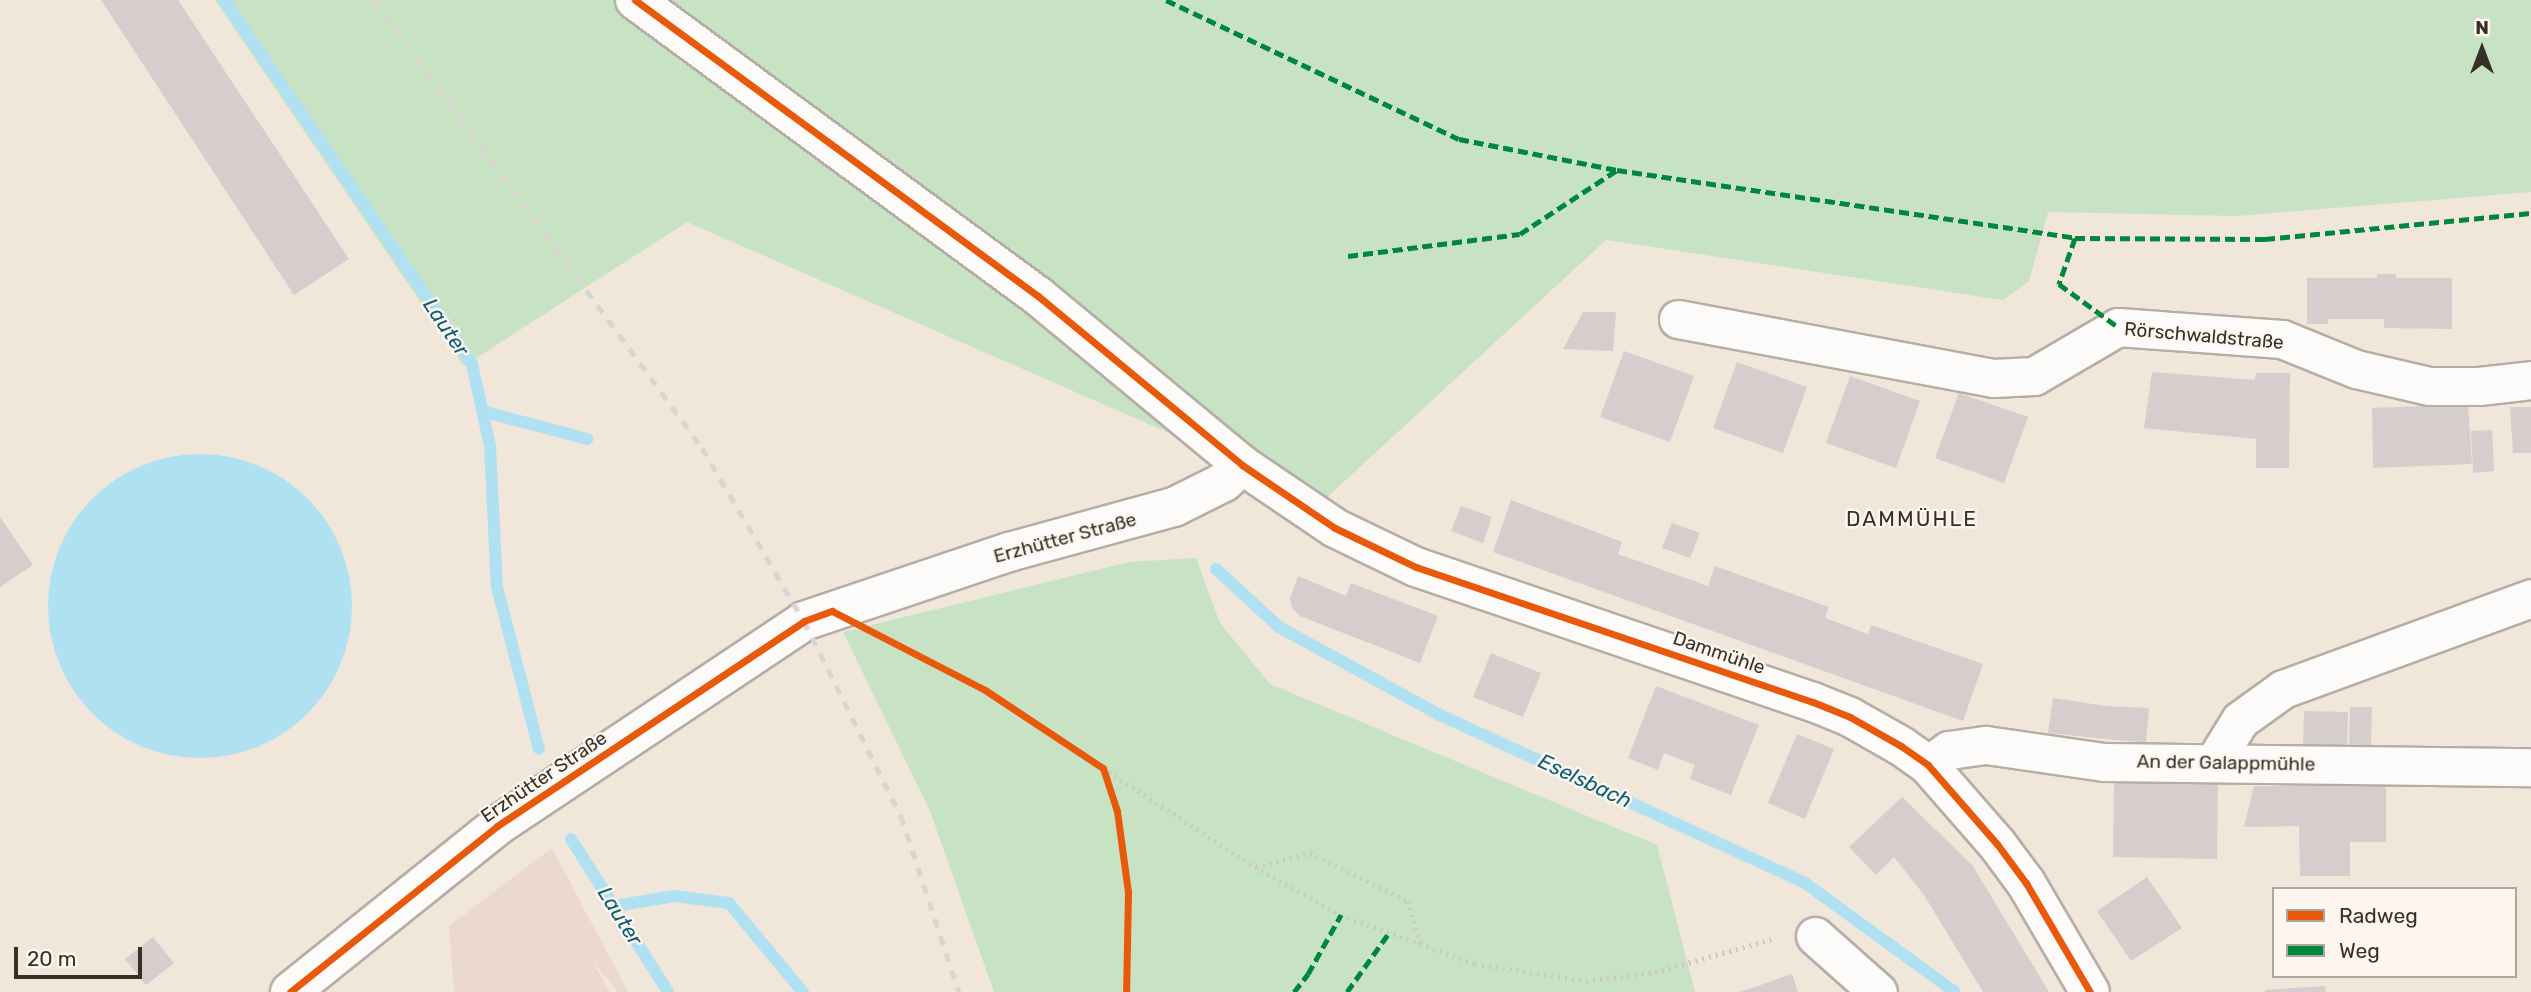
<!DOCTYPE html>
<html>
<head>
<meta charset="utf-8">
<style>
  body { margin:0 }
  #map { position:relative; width:2531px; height:992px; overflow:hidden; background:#f0e6da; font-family:Rubik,sans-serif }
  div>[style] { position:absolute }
  .commercial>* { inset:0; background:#ead8d1 }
  .green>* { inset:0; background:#c7e3c3 }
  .water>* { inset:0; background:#b0e1f2 }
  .round { border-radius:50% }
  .stream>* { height:12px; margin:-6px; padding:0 6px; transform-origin:6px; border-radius:6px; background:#b0e1f2 }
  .building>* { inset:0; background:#d6cecd }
  .path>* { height:4.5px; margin-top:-2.25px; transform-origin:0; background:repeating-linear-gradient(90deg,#ccc8c3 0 2px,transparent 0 7px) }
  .roads { filter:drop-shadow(2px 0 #b6aea5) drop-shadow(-2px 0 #b6aea5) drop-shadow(0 2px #b6aea5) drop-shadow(0 -2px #b6aea5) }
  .minor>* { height:37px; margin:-18.5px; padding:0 18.5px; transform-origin:18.5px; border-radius:18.5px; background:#fdfbf9 }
  .tertiary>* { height:38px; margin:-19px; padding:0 19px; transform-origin:19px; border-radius:19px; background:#fdfbf9 }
  .rail>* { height:5px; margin-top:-2.5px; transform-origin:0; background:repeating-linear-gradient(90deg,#d8d6d2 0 9px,transparent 0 18px) }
  .quiet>* { height:5px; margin-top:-2.5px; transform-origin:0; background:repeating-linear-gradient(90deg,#00873e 0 10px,transparent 0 15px) }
  .cycleway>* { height:7px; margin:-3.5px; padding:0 3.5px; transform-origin:3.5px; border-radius:3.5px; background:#e8590c }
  span { translate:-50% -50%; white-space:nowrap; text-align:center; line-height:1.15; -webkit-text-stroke:5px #fdf6ee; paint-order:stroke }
  .street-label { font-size:19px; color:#363028 }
  .water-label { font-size:21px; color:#0b5e77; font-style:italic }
  .neighbourhood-label { font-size:21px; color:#363028; letter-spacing:2px }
  .legend { position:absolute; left:2272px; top:887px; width:245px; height:91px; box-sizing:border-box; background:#fdf6ee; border:2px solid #ada79f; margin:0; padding:9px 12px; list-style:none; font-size:21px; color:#363028 }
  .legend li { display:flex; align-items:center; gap:14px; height:35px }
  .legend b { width:35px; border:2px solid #ada79f }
  .north { position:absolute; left:2447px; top:14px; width:70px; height:70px; -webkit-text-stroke:5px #fdf6ee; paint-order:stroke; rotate:0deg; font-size:19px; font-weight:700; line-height:28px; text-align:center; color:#363028 }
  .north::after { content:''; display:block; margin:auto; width:24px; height:32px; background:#363028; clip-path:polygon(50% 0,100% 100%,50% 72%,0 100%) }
  .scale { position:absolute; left:14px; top:947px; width:128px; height:32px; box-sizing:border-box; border:4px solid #363028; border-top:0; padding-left:9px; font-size:21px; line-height:24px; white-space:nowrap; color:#363028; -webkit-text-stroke:5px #fdf6ee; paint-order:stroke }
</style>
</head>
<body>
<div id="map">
  <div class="commercial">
    <div style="clip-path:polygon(552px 848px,628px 992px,618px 992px,592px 961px,610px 992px,454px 992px,449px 926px)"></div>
  </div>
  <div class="green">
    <div style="clip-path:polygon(215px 0,2531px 0,2531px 192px,2236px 216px,2048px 212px,2029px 281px,2003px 300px,1606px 240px,1310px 513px,1242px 465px,687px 222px,464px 366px)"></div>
    <div style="clip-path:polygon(1196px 558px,1220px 623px,1270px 684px,1657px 845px,1695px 992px,994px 992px,930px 811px,843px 632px,1129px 562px)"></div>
  </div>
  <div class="water">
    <div class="round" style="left:48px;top:454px;width:304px;height:304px"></div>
  </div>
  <div class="stream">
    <div style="left:224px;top:0;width:440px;rotate:55.7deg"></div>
    <div style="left:472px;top:364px;width:84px;rotate:77.6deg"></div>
    <div style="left:490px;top:446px;width:141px;rotate:87.2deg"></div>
    <div style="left:497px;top:587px;width:167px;rotate:75.5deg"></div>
    <div style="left:482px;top:411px;width:109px;rotate:14.9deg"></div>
    <div style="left:1216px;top:569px;width:86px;rotate:42.6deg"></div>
    <div style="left:1279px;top:627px;width:183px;rotate:28.7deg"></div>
    <div style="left:1440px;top:715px;width:402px;rotate:24.7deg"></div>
    <div style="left:1805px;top:883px;width:185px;rotate:36deg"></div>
    <div style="left:571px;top:839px;width:181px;rotate:57.6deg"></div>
    <div style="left:614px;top:906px;width:62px;rotate:-9.3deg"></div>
    <div style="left:675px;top:896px;width:54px;rotate:7.4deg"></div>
    <div style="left:729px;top:903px;width:116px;rotate:50.3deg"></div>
  </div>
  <div class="building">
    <div style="clip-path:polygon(101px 0,178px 0,349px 259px,294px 295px)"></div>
    <div style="clip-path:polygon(2377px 274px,2396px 274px,2396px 278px,2452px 278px,2452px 329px,2384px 328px,2384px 319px,2328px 319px,2328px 324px,2307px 324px,2307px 278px,2377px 278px)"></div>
    <div style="clip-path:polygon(1583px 312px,1616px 312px,1613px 351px,1563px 349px)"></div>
    <div style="clip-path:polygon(1624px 351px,1694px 376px,1670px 442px,1600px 417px)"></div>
    <div style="clip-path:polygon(1737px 362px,1807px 387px,1783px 453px,1713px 428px)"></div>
    <div style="clip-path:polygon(2152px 372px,2255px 380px,2256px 373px,2290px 373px,2289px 468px,2256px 468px,2256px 439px,2144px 428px)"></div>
    <div style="clip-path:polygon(1850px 376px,1920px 401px,1896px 468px,1826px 443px)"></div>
    <div style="clip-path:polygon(1959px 393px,2028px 417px,2004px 483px,1935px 458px)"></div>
    <div style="clip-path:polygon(2468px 404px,2472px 464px,2373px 468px,2372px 408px)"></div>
    <div style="clip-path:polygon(2510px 407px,2531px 407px,2531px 453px,2513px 453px)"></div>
    <div style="clip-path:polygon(2492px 430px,2494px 471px,2473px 473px,2471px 431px)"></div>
    <div style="clip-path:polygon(1511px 500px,1622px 542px,1618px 554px,1708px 586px,1715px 566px,1829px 607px,1825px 618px,1868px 634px,1871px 625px,1983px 664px,1963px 721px,1493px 552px)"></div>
    <div style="clip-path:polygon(1461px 506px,1492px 517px,1483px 543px,1451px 531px)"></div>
    <div style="clip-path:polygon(0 517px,33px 565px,0 587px)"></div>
    <div style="clip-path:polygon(1672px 523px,1700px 533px,1690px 558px,1662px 548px)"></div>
    <div style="clip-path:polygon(1298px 576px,1346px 596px,1351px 583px,1438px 616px,1420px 663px,1300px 616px,1292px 608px,1290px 598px)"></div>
    <div style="clip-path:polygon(1491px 653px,1541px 673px,1523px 717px,1473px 697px)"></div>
    <div style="clip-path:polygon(1656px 686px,1759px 725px,1731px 795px,1690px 779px,1695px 765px,1664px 753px,1658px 770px,1628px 758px)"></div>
    <div style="clip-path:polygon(2053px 698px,2106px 706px,2149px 708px,2146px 743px,2048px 733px)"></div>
    <div style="clip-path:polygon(2350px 707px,2372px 707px,2371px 749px,2349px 748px)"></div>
    <div style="clip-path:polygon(2304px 711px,2348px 712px,2347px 751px,2303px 750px)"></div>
    <div style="clip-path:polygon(1797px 734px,1834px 749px,1805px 819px,1768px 803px)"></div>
    <div style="clip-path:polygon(2114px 781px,2218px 782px,2217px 859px,2113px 857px)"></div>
    <div style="clip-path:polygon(2254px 786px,2386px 786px,2386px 842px,2350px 842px,2350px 876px,2300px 876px,2299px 826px,2244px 827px)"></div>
    <div style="clip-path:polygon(1902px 797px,1973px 866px,2049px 992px,1983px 992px,1924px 895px,1894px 857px,1876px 875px,1849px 847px)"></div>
    <div style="clip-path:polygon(2147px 877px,2182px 928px,2131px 961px,2097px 911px)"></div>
    <div style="clip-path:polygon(153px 937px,174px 963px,146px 985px,125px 959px)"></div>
    <div style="clip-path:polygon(1792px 974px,1798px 992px,1740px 992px)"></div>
    <div style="clip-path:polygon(2325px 986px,2326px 992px,2265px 992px,2265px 990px)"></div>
  </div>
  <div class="path">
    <div style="left:1103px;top:768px;width:181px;rotate:33.1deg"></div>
    <div style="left:1255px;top:867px;width:98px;rotate:29.2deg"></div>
    <div style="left:1341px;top:915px;width:143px;rotate:20.1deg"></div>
    <div style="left:1475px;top:964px;width:112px;rotate:8.7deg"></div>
    <div style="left:1586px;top:981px;width:70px;rotate:-7.4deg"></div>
    <div style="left:1655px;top:972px;width:126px;rotate:-15.7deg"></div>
    <div style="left:1256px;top:867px;width:56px;rotate:-14.5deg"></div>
    <div style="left:1310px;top:853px;width:109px;rotate:26.1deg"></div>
    <div style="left:1408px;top:901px;width:46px;rotate:73.5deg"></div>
  </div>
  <div class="roads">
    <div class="minor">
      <div style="left:1678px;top:319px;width:320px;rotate:10.6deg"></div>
      <div style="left:1993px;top:378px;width:41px;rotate:-2.8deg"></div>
      <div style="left:2034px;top:376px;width:97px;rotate:-30.3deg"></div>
      <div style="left:2118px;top:327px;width:164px;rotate:4.2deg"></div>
      <div style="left:2282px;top:339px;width:80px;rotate:22.1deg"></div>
      <div style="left:2356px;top:369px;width:75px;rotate:13.1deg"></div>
      <div style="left:2429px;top:386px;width:50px"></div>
      <div style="left:2479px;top:386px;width:52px;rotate:-6.6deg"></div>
      <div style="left:2214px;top:762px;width:49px;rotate:-58.2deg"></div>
      <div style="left:2240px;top:720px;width:53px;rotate:-35.8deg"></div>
      <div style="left:2283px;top:689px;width:264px;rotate:-20.1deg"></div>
      <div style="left:1928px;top:765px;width:26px;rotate:-36deg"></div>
      <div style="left:1949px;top:750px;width:37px;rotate:-8deg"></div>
      <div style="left:1986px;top:745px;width:119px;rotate:8.2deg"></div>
      <div style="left:2104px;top:762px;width:427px;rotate:0.7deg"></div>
      <div style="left:1815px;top:936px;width:84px;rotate:41.6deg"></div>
    </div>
    <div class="tertiary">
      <div style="left:635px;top:0;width:500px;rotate:36.3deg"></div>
      <div style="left:1038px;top:296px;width:265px;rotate:39.6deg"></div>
      <div style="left:1242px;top:465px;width:112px;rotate:34.1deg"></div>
      <div style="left:1335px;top:528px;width:90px;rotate:25.7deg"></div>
      <div style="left:1416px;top:567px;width:419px;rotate:18.8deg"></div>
      <div style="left:1813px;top:702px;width:40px;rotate:22deg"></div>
      <div style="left:1850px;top:717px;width:59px;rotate:29.6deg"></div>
      <div style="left:1901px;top:746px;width:33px;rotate:35deg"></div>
      <div style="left:1928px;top:765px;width:105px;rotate:48.9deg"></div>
      <div style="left:1997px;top:844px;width:49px;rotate:53.4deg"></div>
      <div style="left:2026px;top:883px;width:126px;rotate:59.6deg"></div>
      <div style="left:290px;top:992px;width:265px;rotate:-38.7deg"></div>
      <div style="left:497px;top:826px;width:369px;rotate:-33.7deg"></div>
      <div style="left:804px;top:621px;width:216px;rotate:-18.6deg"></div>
      <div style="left:1009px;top:552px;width:171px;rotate:-15.3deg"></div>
      <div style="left:1174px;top:507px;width:56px;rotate:-26.6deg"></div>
      <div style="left:1224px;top:482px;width:25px;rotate:-43deg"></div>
    </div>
  </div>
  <div class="rail">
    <div style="left:374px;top:0;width:555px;rotate:53.79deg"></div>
    <div style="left:702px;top:448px;width:201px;rotate:59.5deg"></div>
    <div style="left:804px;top:621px;width:218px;rotate:63.6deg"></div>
    <div style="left:901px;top:816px;width:185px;rotate:71.8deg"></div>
  </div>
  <div class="quiet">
    <div style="left:1166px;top:0;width:324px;rotate:25.4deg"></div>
    <div style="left:1459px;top:139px;width:161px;rotate:11.1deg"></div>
    <div style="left:1617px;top:170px;width:463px;rotate:8.4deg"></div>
    <div style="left:2075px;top:238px;width:190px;rotate:0.3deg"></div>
    <div style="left:2265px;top:239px;width:267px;rotate:-5.6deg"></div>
    <div style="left:2075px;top:238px;width:49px;rotate:109.2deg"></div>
    <div style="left:2059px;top:284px;width:73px;rotate:36.1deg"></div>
    <div style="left:1348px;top:256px;width:173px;rotate:-7.3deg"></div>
    <div style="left:1520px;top:234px;width:116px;rotate:-33.4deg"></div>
    <div style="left:1294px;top:992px;width:23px;rotate:-52deg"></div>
    <div style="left:1308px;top:974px;width:68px;rotate:-60.8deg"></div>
    <div style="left:1347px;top:992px;width:72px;rotate:-54.6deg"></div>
  </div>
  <div class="cycleway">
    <div style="left:635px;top:0;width:500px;rotate:36.3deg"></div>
    <div style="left:1038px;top:296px;width:265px;rotate:39.6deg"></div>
    <div style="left:1242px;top:465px;width:112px;rotate:34.1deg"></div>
    <div style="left:1335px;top:528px;width:90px;rotate:25.7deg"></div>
    <div style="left:1416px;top:567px;width:419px;rotate:18.8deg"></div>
    <div style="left:1813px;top:702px;width:40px;rotate:22deg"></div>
    <div style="left:1850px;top:717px;width:59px;rotate:29.6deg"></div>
    <div style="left:1901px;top:746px;width:33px;rotate:35deg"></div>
    <div style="left:1928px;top:765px;width:105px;rotate:48.9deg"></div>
    <div style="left:1997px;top:844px;width:49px;rotate:53.4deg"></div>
    <div style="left:2026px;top:883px;width:126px;rotate:59.6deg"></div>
    <div style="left:290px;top:992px;width:265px;rotate:-38.7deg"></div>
    <div style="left:497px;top:826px;width:369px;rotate:-33.7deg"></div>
    <div style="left:804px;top:621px;width:30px;rotate:-20deg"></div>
    <div style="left:832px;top:611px;width:172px;rotate:27.3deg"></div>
    <div style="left:985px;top:690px;width:141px;rotate:33.5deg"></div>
    <div style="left:1103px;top:768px;width:45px;rotate:72deg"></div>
    <div style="left:1117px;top:811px;width:82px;rotate:82.3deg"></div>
    <div style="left:1128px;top:892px;width:100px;rotate:91.1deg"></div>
  </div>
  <div class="street-label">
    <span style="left:2204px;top:336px;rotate:5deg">Rörschwaldstraße</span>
    <span style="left:1065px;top:538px;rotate:-15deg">Erzhütter Straße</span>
    <span style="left:1719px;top:653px;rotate:19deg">Dammühle</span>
    <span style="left:2226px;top:763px;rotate:1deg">An der Galappmühle</span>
    <span style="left:544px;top:777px;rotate:-34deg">Erzhütter Straße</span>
  </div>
  <div class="water-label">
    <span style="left:446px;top:327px;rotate:56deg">Lauter</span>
    <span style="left:1585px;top:781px;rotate:25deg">Eselsbach</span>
    <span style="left:620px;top:916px;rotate:58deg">Lauter</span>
  </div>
  <div class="neighbourhood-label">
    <span style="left:1912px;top:519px">DAMMÜHLE</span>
  </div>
  <ul class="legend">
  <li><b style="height:9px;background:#e8590c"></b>Radweg</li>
  <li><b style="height:9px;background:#00873e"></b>Weg</li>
  </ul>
  <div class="north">N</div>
  <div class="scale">20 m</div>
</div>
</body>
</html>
